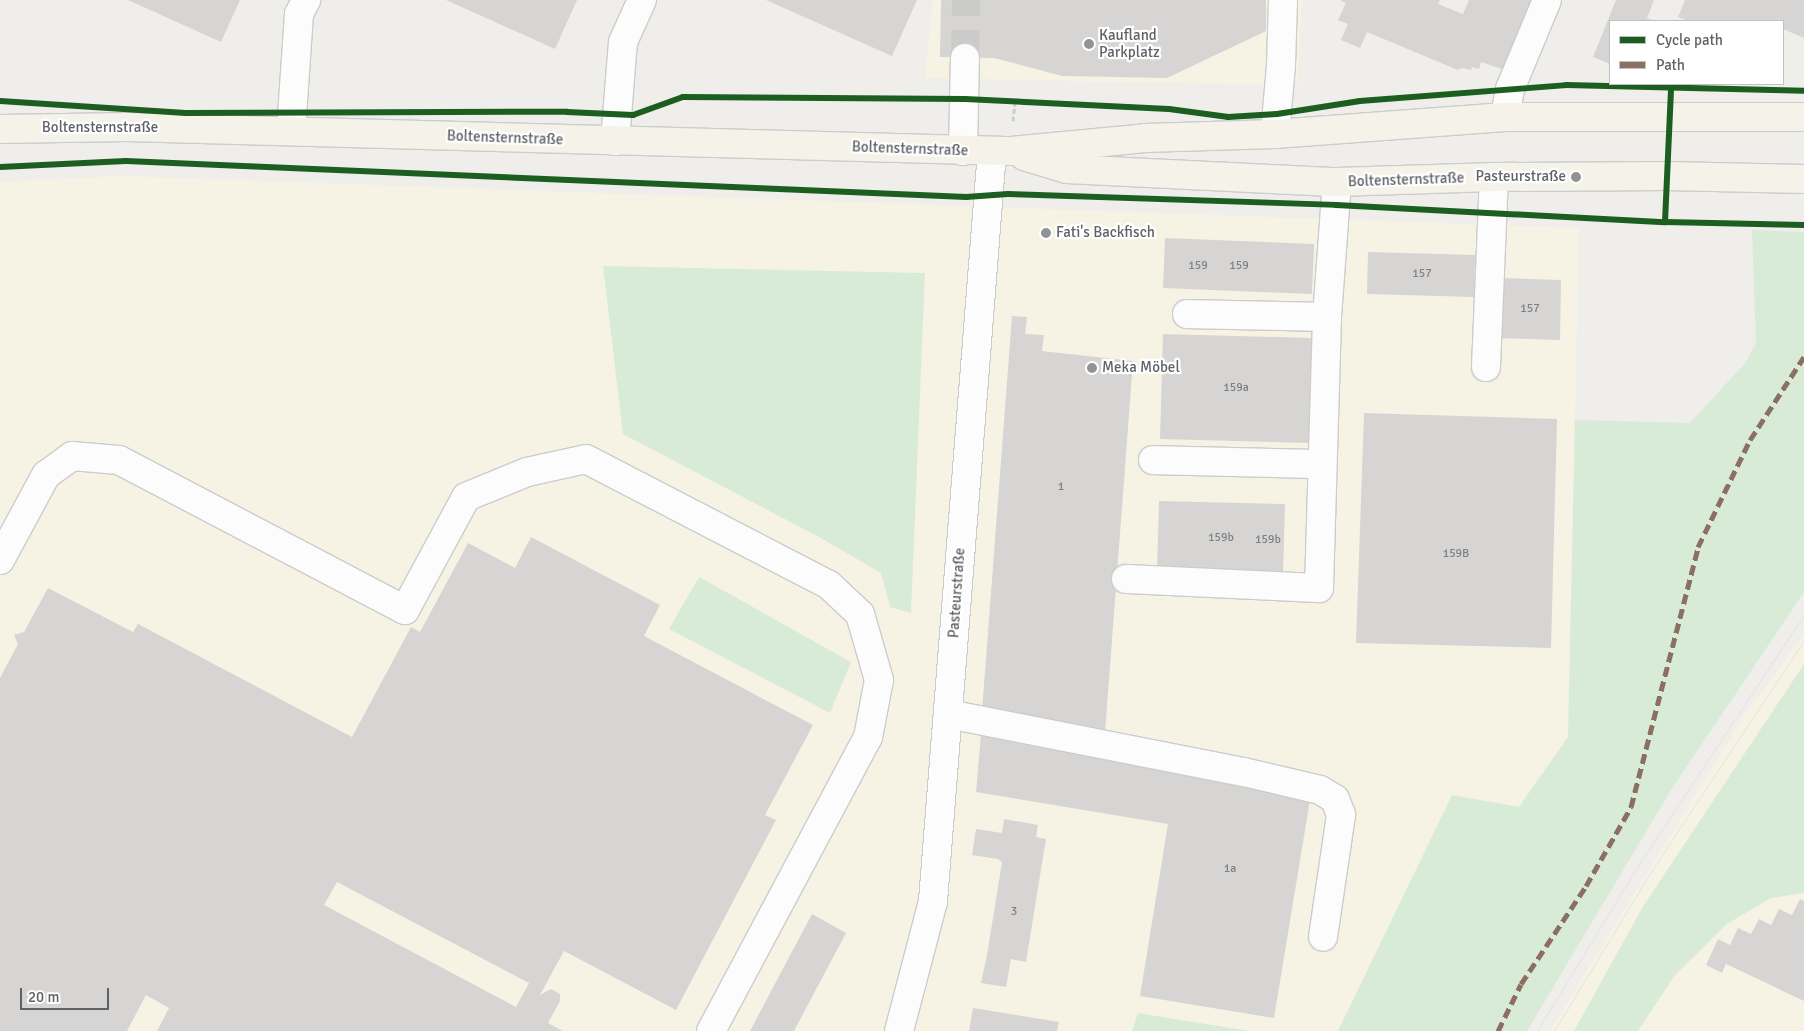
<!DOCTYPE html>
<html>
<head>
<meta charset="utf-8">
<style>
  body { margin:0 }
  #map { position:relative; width:1804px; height:1031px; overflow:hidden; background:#efeeea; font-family:Signika,sans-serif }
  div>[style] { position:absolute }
  .commercial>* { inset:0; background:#f7f3e4 }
  .green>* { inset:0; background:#d8ebd6 }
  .building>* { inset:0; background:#d6d5d3 }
  .minor-tunnel>* { height:28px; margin-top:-14px; transform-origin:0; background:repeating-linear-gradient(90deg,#cbcbca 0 28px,transparent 0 42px) }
  .path>* { height:3px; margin-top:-1.5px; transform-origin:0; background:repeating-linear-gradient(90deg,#cacfcc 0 5px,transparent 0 7.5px) }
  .roads { filter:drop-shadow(1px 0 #cbcccc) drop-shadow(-1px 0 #cbcccc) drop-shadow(0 1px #cbcccc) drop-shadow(0 -1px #cbcccc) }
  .minor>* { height:28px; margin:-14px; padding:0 14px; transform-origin:14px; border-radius:14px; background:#fdfcfc }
  .major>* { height:28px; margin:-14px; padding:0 14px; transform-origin:14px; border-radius:14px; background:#f4f2e9 }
  .tram>* { height:1px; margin:-0.5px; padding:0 0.5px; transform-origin:0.5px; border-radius:0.5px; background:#e4e4e4 }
  .quiet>* { height:5px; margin-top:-2.5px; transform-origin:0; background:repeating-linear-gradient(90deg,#8d6e63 0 10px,transparent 0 15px) }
  .cycleway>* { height:6px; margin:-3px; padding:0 3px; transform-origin:3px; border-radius:3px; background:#1b5e20 }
  .dots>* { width:14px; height:14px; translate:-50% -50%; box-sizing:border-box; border:2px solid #fff; border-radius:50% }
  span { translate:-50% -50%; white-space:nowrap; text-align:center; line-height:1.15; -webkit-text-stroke:4.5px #fff; paint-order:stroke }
  .number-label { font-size:12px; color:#7e8184 }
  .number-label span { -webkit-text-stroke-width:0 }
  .poi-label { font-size:15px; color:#5f6368 }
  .left { translate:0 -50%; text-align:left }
  .right { translate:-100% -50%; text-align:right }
  .street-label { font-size:15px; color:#5f6368 }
  .legend { position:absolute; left:1609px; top:20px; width:175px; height:65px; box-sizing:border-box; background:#fff; border:1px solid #bfc1c3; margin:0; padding:6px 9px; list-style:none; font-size:15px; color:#5f6368 }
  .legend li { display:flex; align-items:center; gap:10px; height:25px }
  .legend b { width:25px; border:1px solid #bfc1c3 }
  .scale { position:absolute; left:20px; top:988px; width:89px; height:22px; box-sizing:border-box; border:2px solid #5f6368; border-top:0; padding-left:6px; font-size:15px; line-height:18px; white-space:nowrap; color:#5f6368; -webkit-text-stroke:4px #fff; paint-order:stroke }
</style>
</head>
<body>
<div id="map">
  <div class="commercial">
    <div style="clip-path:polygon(933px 0,1302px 0,1297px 85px,925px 78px)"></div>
    <div style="clip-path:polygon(122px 176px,1579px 228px,1568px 737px,1519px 807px,1452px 796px,1338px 1031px,0 1031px,0 182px)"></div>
    <div style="clip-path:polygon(1804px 635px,1804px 1031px,1550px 1031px,1744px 716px)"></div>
  </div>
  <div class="green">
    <div style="clip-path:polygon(1752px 230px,1804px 232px,1804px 592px,1671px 790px,1527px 1031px,1338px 1031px,1452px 795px,1519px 807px,1568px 737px,1575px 420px,1690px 423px,1746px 362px,1756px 343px)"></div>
    <div style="clip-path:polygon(603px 266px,925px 273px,911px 613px,890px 607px,881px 573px,819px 537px,623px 434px)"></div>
    <div style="clip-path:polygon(699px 577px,851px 662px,830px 713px,669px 629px)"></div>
    <div style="clip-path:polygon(1804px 664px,1804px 893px,1771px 898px,1727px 924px,1675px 975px,1638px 1031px,1574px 1031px,1642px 908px)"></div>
    <div style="clip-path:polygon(1138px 1013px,1249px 1031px,1132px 1031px)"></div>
  </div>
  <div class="building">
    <div style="clip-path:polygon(128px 0,240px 0,221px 42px)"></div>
    <div style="clip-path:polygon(446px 0,577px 0,555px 49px)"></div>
    <div style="clip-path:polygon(766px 0,917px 0,892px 56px)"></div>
    <div style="clip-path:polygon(941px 0,1266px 0,1266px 31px,1167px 78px,1062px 76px,994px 58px,940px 57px)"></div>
    <div style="clip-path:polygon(1340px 0,1440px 0,1438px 4px,1463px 14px,1469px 0,1531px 0,1502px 69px,1481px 62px,1479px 69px,1472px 67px,1471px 70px,1462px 68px,1458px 70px,1367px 32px,1360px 48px,1341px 40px,1348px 24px,1338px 20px,1346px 3px)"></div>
    <div style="clip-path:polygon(1616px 0,1654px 0,1647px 18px,1655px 21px,1610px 21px,1610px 64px,1593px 57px)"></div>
    <div style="clip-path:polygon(1685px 0,1804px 0,1804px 38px,1783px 29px,1783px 21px,1688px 21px,1678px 17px)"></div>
    <div style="clip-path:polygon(1165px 238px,1314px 244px,1312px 294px,1163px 288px)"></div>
    <div style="clip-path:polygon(1368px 252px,1475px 255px,1474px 297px,1367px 294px)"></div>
    <div style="clip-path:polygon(1501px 278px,1561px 280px,1560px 340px,1499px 338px)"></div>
    <div style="clip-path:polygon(1012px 316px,1027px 317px,1025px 334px,1044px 335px,1042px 351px,1133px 361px,1105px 733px,982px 711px)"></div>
    <div style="clip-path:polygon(1163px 334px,1312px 338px,1310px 443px,1160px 439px)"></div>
    <div style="clip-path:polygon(1364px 413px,1557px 419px,1551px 648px,1356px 643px)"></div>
    <div style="clip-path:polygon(1159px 501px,1285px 504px,1283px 574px,1157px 572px)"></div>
    <div style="clip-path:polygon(evenodd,531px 537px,660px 605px,644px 636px,813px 725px,765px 815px,776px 820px,676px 1010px,564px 951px,540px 995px,551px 989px,560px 994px,560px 1001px,548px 1023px,563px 1031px,157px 1031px,169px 1008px,146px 995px,127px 1031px,0 1031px,0 678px,18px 644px,14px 635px,24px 632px,48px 588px,133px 632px,138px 624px,352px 737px,411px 627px,420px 632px,468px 543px,515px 568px,531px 537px,337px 882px,529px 983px,516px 1007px,324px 905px,337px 882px)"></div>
    <div style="clip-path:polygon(981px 733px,1310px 800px,1274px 1018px,1140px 996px,1168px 824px,976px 792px)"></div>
    <div style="clip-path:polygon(1004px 819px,1038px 825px,1036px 837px,1046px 839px,1026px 962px,1011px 959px,1006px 987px,981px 983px,987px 955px,1002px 862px,998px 859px,972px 855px,976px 829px,1002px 833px)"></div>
    <div style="clip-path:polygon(1800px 899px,1804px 901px,1804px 1001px,1726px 964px,1722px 973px,1706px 965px,1718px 939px,1730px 945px,1738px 928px,1751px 934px,1759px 919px,1771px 925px,1779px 909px,1792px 915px)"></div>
    <div style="clip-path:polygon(812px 914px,846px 933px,794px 1031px,750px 1031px)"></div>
    <div style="clip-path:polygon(973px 1008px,1059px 1022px,1057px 1031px,969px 1031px)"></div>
  </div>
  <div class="minor-tunnel">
    <div style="left:965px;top:58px;width:58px;rotate:-89deg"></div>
  </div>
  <div class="path">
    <div style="left:1013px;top:121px;width:19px;rotate:-84deg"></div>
  </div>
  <div class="roads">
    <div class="minor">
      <div style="left:1505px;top:117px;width:28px;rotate:-80deg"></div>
      <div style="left:1510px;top:89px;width:96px;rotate:-67.4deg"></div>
      <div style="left:291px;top:131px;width:117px;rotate:-86.1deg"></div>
      <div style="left:299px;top:14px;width:16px;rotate:-63deg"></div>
      <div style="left:1275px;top:134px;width:69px;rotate:-85deg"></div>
      <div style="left:1281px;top:65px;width:65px;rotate:-88.2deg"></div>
      <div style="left:615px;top:141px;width:99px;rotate:-85.4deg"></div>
      <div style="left:623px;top:42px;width:46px;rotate:-65.7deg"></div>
      <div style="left:963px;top:151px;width:93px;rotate:-88.8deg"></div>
      <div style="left:1187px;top:314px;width:140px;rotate:1.2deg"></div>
      <div style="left:1486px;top:367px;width:190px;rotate:-87.6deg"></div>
      <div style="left:1153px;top:460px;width:169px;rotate:1.4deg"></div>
      <div style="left:0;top:560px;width:97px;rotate:-61.6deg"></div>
      <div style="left:46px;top:475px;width:32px;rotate:-36deg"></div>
      <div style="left:72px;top:456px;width:47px;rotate:4.9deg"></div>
      <div style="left:119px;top:460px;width:323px;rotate:27.7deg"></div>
      <div style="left:405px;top:610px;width:128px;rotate:-61.6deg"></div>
      <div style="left:466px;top:497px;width:66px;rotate:-22.3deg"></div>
      <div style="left:527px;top:472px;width:60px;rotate:-12.4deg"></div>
      <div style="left:586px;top:459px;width:274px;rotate:27.4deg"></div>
      <div style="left:829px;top:585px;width:42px;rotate:43.1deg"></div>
      <div style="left:860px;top:614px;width:69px;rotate:73.9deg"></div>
      <div style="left:879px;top:680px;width:58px;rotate:100.9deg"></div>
      <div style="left:868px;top:737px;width:333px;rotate:118.1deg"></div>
      <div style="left:1126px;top:579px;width:193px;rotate:2.7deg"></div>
      <div style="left:1319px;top:588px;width:271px;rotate:-88.3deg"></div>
      <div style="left:1327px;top:317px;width:135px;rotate:-85.8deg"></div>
      <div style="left:948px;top:714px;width:302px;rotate:11.1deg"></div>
      <div style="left:1244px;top:772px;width:78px;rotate:13.3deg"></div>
      <div style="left:1320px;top:790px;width:17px;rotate:31deg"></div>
      <div style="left:1335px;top:799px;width:17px;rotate:69deg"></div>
      <div style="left:1341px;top:815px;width:123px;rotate:98.4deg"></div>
      <div style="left:899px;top:1031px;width:134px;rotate:-75.3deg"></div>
      <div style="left:933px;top:901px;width:752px;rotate:-85.5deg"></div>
    </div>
    <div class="major">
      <div style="left:0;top:129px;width:127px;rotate:-0.9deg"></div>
      <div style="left:127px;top:127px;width:884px;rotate:1.56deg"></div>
      <div style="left:1011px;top:151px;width:135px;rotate:-5.5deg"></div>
      <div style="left:1145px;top:138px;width:130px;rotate:-1.8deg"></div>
      <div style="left:1275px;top:134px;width:231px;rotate:-4.2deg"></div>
      <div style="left:1505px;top:117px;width:299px"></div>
      <div style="left:1024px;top:156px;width:45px;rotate:16.8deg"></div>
      <div style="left:1067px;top:169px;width:270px;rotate:2.8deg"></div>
      <div style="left:1337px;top:182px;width:157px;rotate:-1.8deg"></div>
      <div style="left:1494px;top:177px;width:173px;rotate:-0.3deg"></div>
      <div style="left:1667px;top:176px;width:137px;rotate:1.3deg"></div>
    </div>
  </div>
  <div class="tram">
    <div style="left:1537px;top:1031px;width:196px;rotate:-58.6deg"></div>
    <div style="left:1639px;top:864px;width:299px;rotate:-56.5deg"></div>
    <div style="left:1554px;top:1031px;width:188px;rotate:-58.7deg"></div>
    <div style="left:1652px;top:870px;width:276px;rotate:-56.5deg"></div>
  </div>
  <div class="quiet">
    <div style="left:1498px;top:1031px;width:52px;rotate:-63.9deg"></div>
    <div style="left:1521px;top:984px;width:118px;rotate:-56.4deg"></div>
    <div style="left:1586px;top:886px;width:91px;rotate:-60.3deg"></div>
    <div style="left:1631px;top:807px;width:268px;rotate:-75.5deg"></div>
    <div style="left:1698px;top:547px;width:119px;rotate:-64.1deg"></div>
    <div style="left:1750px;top:440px;width:99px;rotate:-57deg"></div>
  </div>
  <div class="cycleway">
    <div style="left:0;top:101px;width:186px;rotate:3.7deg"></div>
    <div style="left:186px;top:113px;width:381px;rotate:-0.2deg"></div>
    <div style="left:567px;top:112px;width:66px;rotate:2.6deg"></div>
    <div style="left:633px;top:115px;width:53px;rotate:-19.8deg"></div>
    <div style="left:683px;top:97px;width:282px;rotate:0.4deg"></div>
    <div style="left:965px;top:99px;width:204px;rotate:2.8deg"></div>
    <div style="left:1169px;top:109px;width:60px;rotate:7.7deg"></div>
    <div style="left:1228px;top:117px;width:49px;rotate:-3.5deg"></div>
    <div style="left:1277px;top:114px;width:84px;rotate:-8.9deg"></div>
    <div style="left:1360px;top:101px;width:207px;rotate:-4.4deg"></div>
    <div style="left:1566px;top:85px;width:238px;rotate:1.4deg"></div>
    <div style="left:0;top:167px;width:126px;rotate:-2.7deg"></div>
    <div style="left:126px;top:161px;width:841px;rotate:2.45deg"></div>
    <div style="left:966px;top:197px;width:42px;rotate:-4.1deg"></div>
    <div style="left:1008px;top:194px;width:328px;rotate:1.9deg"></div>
    <div style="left:1336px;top:205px;width:329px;rotate:3deg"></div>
    <div style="left:1665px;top:222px;width:139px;rotate:1.2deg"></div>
    <div style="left:1665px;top:222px;width:134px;rotate:-87.4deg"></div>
  </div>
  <div class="dots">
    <div style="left:1089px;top:44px;background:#919496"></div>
    <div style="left:1576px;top:177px;background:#919496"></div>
    <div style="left:1046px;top:233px;background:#919496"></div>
    <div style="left:1092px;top:368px;background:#919496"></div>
  </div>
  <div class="number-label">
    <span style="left:1198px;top:266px">159</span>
    <span style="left:1239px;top:266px">159</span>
    <span style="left:1422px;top:274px">157</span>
    <span style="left:1530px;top:309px">157</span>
    <span style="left:1236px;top:388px">159a</span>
    <span style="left:1061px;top:487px">1</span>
    <span style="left:1221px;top:538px">159b</span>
    <span style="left:1268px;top:540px">159b</span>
    <span style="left:1456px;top:554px">159B</span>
    <span style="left:1230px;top:869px">1a</span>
    <span style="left:1014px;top:912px">3</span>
  </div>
  <div class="poi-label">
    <span class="left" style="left:1099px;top:44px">Kaufland<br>Parkplatz</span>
    <span class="right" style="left:1566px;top:177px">Pasteurstraße</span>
    <span class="left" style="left:1056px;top:233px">Fati's Backfisch</span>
    <span class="left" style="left:1102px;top:368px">Meka Möbel</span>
  </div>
  <div class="street-label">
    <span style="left:100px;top:128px">Boltensternstraße</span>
    <span style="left:505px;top:138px;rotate:2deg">Boltensternstraße</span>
    <span style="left:910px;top:149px;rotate:2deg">Boltensternstraße</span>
    <span style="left:1406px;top:180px;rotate:-2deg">Boltensternstraße</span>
    <span style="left:957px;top:593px;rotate:-86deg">Pasteurstraße</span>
  </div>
  <ul class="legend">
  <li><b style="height:6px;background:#1b5e20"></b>Cycle path</li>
  <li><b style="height:6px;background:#8d6e63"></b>Path</li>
  </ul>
  <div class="scale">20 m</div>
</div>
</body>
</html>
